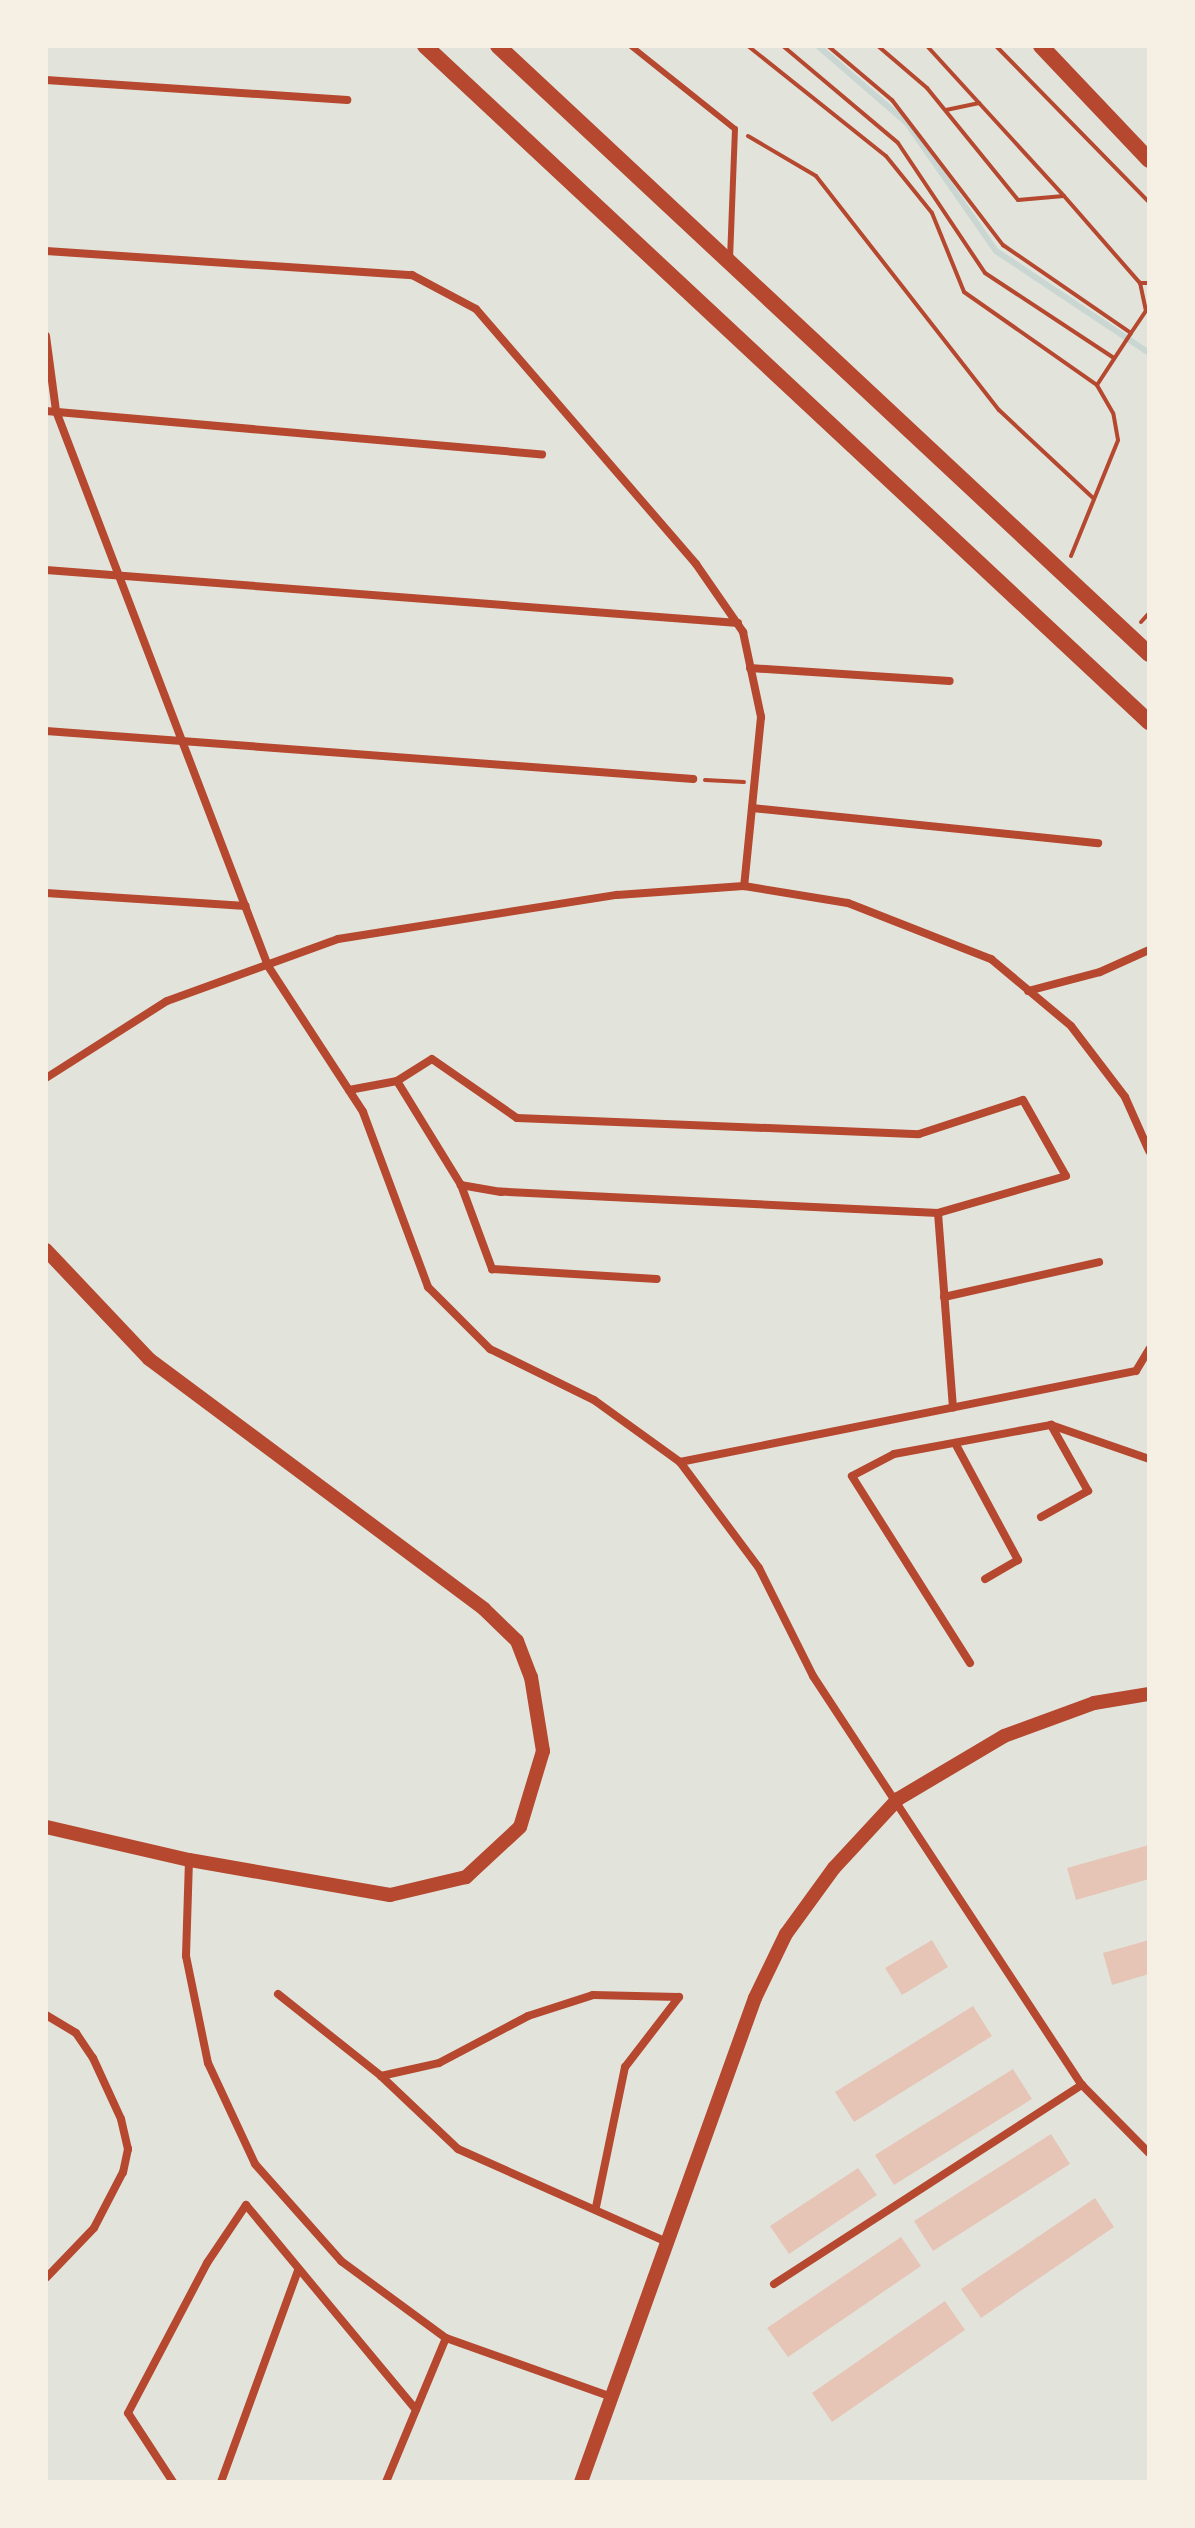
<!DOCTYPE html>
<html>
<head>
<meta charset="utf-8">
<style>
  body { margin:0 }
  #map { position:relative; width:1195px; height:2528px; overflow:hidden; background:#f6efe4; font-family:"Archivo Narrow",sans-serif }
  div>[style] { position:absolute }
  .green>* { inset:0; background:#e2e4dc }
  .stream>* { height:6px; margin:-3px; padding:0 3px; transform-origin:3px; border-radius:3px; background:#c9d6d2 }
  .building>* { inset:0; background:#e6c5b7 }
  .path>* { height:4px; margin:-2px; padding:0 2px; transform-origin:2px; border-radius:2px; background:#b5482f }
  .service>* { height:6px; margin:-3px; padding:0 3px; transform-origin:3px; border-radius:3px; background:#b5482f }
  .minor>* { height:8px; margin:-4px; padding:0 4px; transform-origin:4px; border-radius:4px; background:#b5482f }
  .tertiary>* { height:14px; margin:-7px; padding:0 7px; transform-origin:7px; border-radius:7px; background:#b5482f }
  .secondary>* { height:16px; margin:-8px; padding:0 8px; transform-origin:8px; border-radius:8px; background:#b5482f }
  span { translate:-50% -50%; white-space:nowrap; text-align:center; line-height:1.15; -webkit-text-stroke:6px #f6efe4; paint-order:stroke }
  .frame { position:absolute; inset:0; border:48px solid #f6efe4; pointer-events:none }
</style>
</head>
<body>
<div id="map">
  <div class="green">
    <div style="clip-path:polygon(46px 46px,1149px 46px,1149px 2482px,46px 2482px)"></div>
  </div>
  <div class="stream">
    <div style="left:818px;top:46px;width:118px;rotate:40.9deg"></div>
    <div style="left:907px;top:123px;width:156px;rotate:55.2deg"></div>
    <div style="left:996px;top:251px;width:184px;rotate:33.7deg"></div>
  </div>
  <div class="building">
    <div style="clip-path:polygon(1149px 1845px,1149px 1879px,1076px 1900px,1067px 1868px)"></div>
    <div style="clip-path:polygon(932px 1940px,948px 1967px,902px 1995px,885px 1968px)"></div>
    <div style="clip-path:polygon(1149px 1940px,1149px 1974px,1112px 1985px,1103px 1953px)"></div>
    <div style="clip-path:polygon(973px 2006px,992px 2036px,854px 2122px,835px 2092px)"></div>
    <div style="clip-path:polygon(1013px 2069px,1032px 2099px,894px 2185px,875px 2155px)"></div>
    <div style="clip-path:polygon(1051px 2134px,1070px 2164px,933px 2251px,914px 2221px)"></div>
    <div style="clip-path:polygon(858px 2168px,877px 2195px,789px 2254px,770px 2226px)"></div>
    <div style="clip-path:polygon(1095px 2198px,1114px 2227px,981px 2318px,961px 2289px)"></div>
    <div style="clip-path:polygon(901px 2237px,921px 2266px,788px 2357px,767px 2328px)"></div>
    <div style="clip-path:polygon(945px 2301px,965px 2330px,832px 2422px,812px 2393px)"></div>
  </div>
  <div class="path">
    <div style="left:748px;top:46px;width:176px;rotate:38.6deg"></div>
    <div style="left:886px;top:156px;width:73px;rotate:51.1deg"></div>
    <div style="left:932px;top:213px;width:85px;rotate:67.9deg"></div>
    <div style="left:964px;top:292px;width:162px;rotate:35deg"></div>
    <div style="left:1097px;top:385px;width:62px;rotate:-56.8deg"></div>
    <div style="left:783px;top:46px;width:150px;rotate:40.1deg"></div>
    <div style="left:898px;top:143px;width:156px;rotate:56.2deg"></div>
    <div style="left:985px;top:273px;width:154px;rotate:33.4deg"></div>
    <div style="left:828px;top:46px;width:84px;rotate:40.2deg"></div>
    <div style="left:892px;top:100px;width:183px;rotate:52.6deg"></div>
    <div style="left:1003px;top:245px;width:155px;rotate:34.5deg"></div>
    <div style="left:1131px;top:333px;width:27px;rotate:-56deg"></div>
    <div style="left:1146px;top:311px;width:29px;rotate:-102deg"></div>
    <div style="left:878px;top:46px;width:65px;rotate:40.6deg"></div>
    <div style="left:927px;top:88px;width:144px;rotate:50.9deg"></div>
    <div style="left:1018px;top:200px;width:46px;rotate:-5deg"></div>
    <div style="left:1064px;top:196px;width:116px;rotate:48.9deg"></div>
    <div style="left:1140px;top:283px;width:9px"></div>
    <div style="left:927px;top:46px;width:203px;rotate:47.6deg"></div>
    <div style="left:996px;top:46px;width:219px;rotate:45.6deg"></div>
    <div style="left:946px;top:110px;width:34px;rotate:-12deg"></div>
    <div style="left:748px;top:136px;width:79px;rotate:30.5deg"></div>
    <div style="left:816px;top:176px;width:297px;rotate:52deg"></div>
    <div style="left:999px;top:410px;width:130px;rotate:43.1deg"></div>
    <div style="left:1071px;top:556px;width:125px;rotate:-67.9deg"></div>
    <div style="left:1118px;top:440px;width:27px;rotate:-100deg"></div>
    <div style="left:1113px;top:413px;width:32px;rotate:-120deg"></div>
    <div style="left:1141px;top:622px;width:12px;rotate:-48deg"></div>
    <div style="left:705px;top:780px;width:39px;rotate:3deg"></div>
  </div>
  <div class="service">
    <div style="left:631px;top:46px;width:133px;rotate:38.6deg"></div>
    <div style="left:735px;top:129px;width:130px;rotate:92.2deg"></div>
  </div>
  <div class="minor">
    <div style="left:46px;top:80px;width:302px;rotate:3.8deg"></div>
    <div style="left:46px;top:251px;width:367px;rotate:3.8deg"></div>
    <div style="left:412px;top:275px;width:72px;rotate:28deg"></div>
    <div style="left:476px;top:309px;width:337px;rotate:49.2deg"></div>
    <div style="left:696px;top:564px;width:83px;rotate:55.3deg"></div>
    <div style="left:743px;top:632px;width:87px;rotate:78deg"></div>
    <div style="left:761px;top:717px;width:170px;rotate:95.7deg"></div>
    <div style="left:46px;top:336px;width:76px;rotate:82.4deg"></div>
    <div style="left:56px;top:411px;width:594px;rotate:69.09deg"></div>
    <div style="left:268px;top:966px;width:174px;rotate:56.9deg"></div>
    <div style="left:363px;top:1112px;width:187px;rotate:69.6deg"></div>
    <div style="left:428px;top:1287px;width:88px;rotate:45deg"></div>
    <div style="left:490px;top:1349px;width:116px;rotate:26.1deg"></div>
    <div style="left:594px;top:1400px;width:106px;rotate:35.8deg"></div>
    <div style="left:680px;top:1462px;width:132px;rotate:53.3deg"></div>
    <div style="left:759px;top:1568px;width:121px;rotate:63.4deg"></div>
    <div style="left:813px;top:1676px;width:490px;rotate:56.7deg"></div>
    <div style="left:1082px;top:2085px;width:95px;rotate:45.4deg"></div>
    <div style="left:46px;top:411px;width:498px;rotate:5deg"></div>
    <div style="left:46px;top:570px;width:694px;rotate:4.38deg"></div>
    <div style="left:750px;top:668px;width:200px;rotate:3.7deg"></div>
    <div style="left:46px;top:731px;width:649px;rotate:4.24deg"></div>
    <div style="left:752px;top:808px;width:348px;rotate:5.8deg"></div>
    <div style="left:46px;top:893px;width:200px;rotate:3.7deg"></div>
    <div style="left:1028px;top:991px;width:74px;rotate:-14.8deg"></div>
    <div style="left:1100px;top:972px;width:54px;rotate:-24.2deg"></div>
    <div style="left:46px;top:1078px;width:143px;rotate:-32.5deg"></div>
    <div style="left:167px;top:1001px;width:182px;rotate:-19.9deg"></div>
    <div style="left:338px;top:939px;width:282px;rotate:-9deg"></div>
    <div style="left:617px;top:895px;width:127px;rotate:-4.1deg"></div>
    <div style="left:744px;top:886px;width:105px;rotate:9.3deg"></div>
    <div style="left:848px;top:903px;width:154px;rotate:21.4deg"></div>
    <div style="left:991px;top:959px;width:104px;rotate:39.9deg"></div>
    <div style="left:1071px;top:1026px;width:89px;rotate:52.7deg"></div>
    <div style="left:1125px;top:1097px;width:59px;rotate:66deg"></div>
    <div style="left:349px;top:1090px;width:49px;rotate:-10.6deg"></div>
    <div style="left:397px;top:1081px;width:41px;rotate:-32.2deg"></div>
    <div style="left:432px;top:1059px;width:103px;rotate:34.8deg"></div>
    <div style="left:517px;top:1118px;width:402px;rotate:2.3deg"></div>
    <div style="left:919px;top:1134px;width:109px;rotate:-18.1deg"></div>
    <div style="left:1023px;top:1100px;width:87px;rotate:60.5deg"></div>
    <div style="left:1066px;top:1176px;width:133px;rotate:163.9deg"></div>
    <div style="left:938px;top:1213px;width:438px;rotate:-177.2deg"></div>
    <div style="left:501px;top:1192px;width:41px;rotate:-170.1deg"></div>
    <div style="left:461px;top:1185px;width:122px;rotate:-121.6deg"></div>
    <div style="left:461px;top:1185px;width:90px;rotate:69.7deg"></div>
    <div style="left:492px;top:1269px;width:165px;rotate:3.5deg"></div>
    <div style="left:938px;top:1213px;width:195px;rotate:85.6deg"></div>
    <div style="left:944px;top:1297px;width:159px;rotate:-12.7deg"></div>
    <div style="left:955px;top:1443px;width:133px;rotate:61.7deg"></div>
    <div style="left:1018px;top:1560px;width:38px;rotate:150deg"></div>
    <div style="left:680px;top:1462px;width:465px;rotate:-11.3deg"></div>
    <div style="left:1136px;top:1371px;width:26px;rotate:-59deg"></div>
    <div style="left:1041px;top:1517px;width:54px;rotate:-29deg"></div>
    <div style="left:1088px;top:1491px;width:76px;rotate:-119.3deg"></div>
    <div style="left:970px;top:1663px;width:221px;rotate:-122.3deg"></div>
    <div style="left:852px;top:1476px;width:47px;rotate:-27.6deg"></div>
    <div style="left:894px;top:1454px;width:160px;rotate:-10.5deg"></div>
    <div style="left:1051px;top:1425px;width:104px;rotate:19.1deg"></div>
    <div style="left:189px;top:1860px;width:96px;rotate:91.8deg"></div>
    <div style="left:186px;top:1956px;width:109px;rotate:78.4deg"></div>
    <div style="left:208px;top:2063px;width:111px;rotate:65deg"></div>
    <div style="left:255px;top:2164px;width:130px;rotate:48.4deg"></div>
    <div style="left:341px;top:2261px;width:130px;rotate:36.3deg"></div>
    <div style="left:446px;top:2338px;width:176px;rotate:19.6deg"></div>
    <div style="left:278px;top:1994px;width:132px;rotate:38.5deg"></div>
    <div style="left:381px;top:2076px;width:106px;rotate:43.5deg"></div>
    <div style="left:458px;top:2149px;width:229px;rotate:24deg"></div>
    <div style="left:46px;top:2015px;width:35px;rotate:31deg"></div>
    <div style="left:76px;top:2033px;width:30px;rotate:56deg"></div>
    <div style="left:93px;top:2058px;width:67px;rotate:65.3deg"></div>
    <div style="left:121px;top:2119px;width:31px;rotate:77deg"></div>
    <div style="left:128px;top:2149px;width:24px;rotate:102deg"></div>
    <div style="left:123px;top:2172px;width:63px;rotate:117.4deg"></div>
    <div style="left:94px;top:2228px;width:69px;rotate:133.8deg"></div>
    <div style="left:381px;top:2076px;width:59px;rotate:-12.6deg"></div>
    <div style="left:439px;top:2063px;width:101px;rotate:-27.8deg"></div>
    <div style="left:528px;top:2016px;width:68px;rotate:-17.9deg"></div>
    <div style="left:593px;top:1995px;width:86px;rotate:1.3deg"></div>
    <div style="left:679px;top:1997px;width:88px;rotate:127.6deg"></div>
    <div style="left:625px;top:2067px;width:143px;rotate:101.7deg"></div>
    <div style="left:774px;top:2284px;width:367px;rotate:-32.9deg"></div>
    <div style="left:173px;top:2482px;width:82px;rotate:-123.1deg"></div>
    <div style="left:128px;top:2413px;width:170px;rotate:-62.2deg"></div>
    <div style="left:207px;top:2263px;width:70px;rotate:-56.1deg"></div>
    <div style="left:246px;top:2205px;width:266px;rotate:50.3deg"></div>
    <div style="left:221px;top:2482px;width:225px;rotate:-70deg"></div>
    <div style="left:386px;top:2482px;width:156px;rotate:-67.4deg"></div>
  </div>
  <div class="tertiary">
    <div style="left:46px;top:1250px;width:150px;rotate:46.6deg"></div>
    <div style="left:149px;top:1359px;width:418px;rotate:36.7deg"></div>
    <div style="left:484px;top:1609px;width:46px;rotate:44.1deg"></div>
    <div style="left:517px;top:1641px;width:39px;rotate:69deg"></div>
    <div style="left:531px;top:1677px;width:75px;rotate:80.8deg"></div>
    <div style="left:543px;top:1751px;width:79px;rotate:106.8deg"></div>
    <div style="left:520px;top:1827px;width:74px;rotate:137.2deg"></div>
    <div style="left:466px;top:1877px;width:78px;rotate:166.7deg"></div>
    <div style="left:390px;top:1895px;width:204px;rotate:-170.1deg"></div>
    <div style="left:189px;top:1860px;width:147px;rotate:-167deg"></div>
    <div style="left:581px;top:2482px;width:514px;rotate:-70.23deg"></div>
    <div style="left:755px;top:1998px;width:71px;rotate:-64.2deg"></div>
    <div style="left:786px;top:1934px;width:82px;rotate:-54deg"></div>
    <div style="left:834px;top:1868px;width:94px;rotate:-47.2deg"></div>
    <div style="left:898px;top:1799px;width:123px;rotate:-30.7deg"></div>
    <div style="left:1004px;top:1736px;width:96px;rotate:-20.1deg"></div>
    <div style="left:1094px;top:1703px;width:56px;rotate:-9.3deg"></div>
  </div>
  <div class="secondary">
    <div style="left:425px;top:46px;width:991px;rotate:43.04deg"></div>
    <div style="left:498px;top:46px;width:891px;rotate:43.04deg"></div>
    <div style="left:1041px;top:46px;width:157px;rotate:46.5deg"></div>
  </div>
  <div class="frame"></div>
</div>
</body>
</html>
